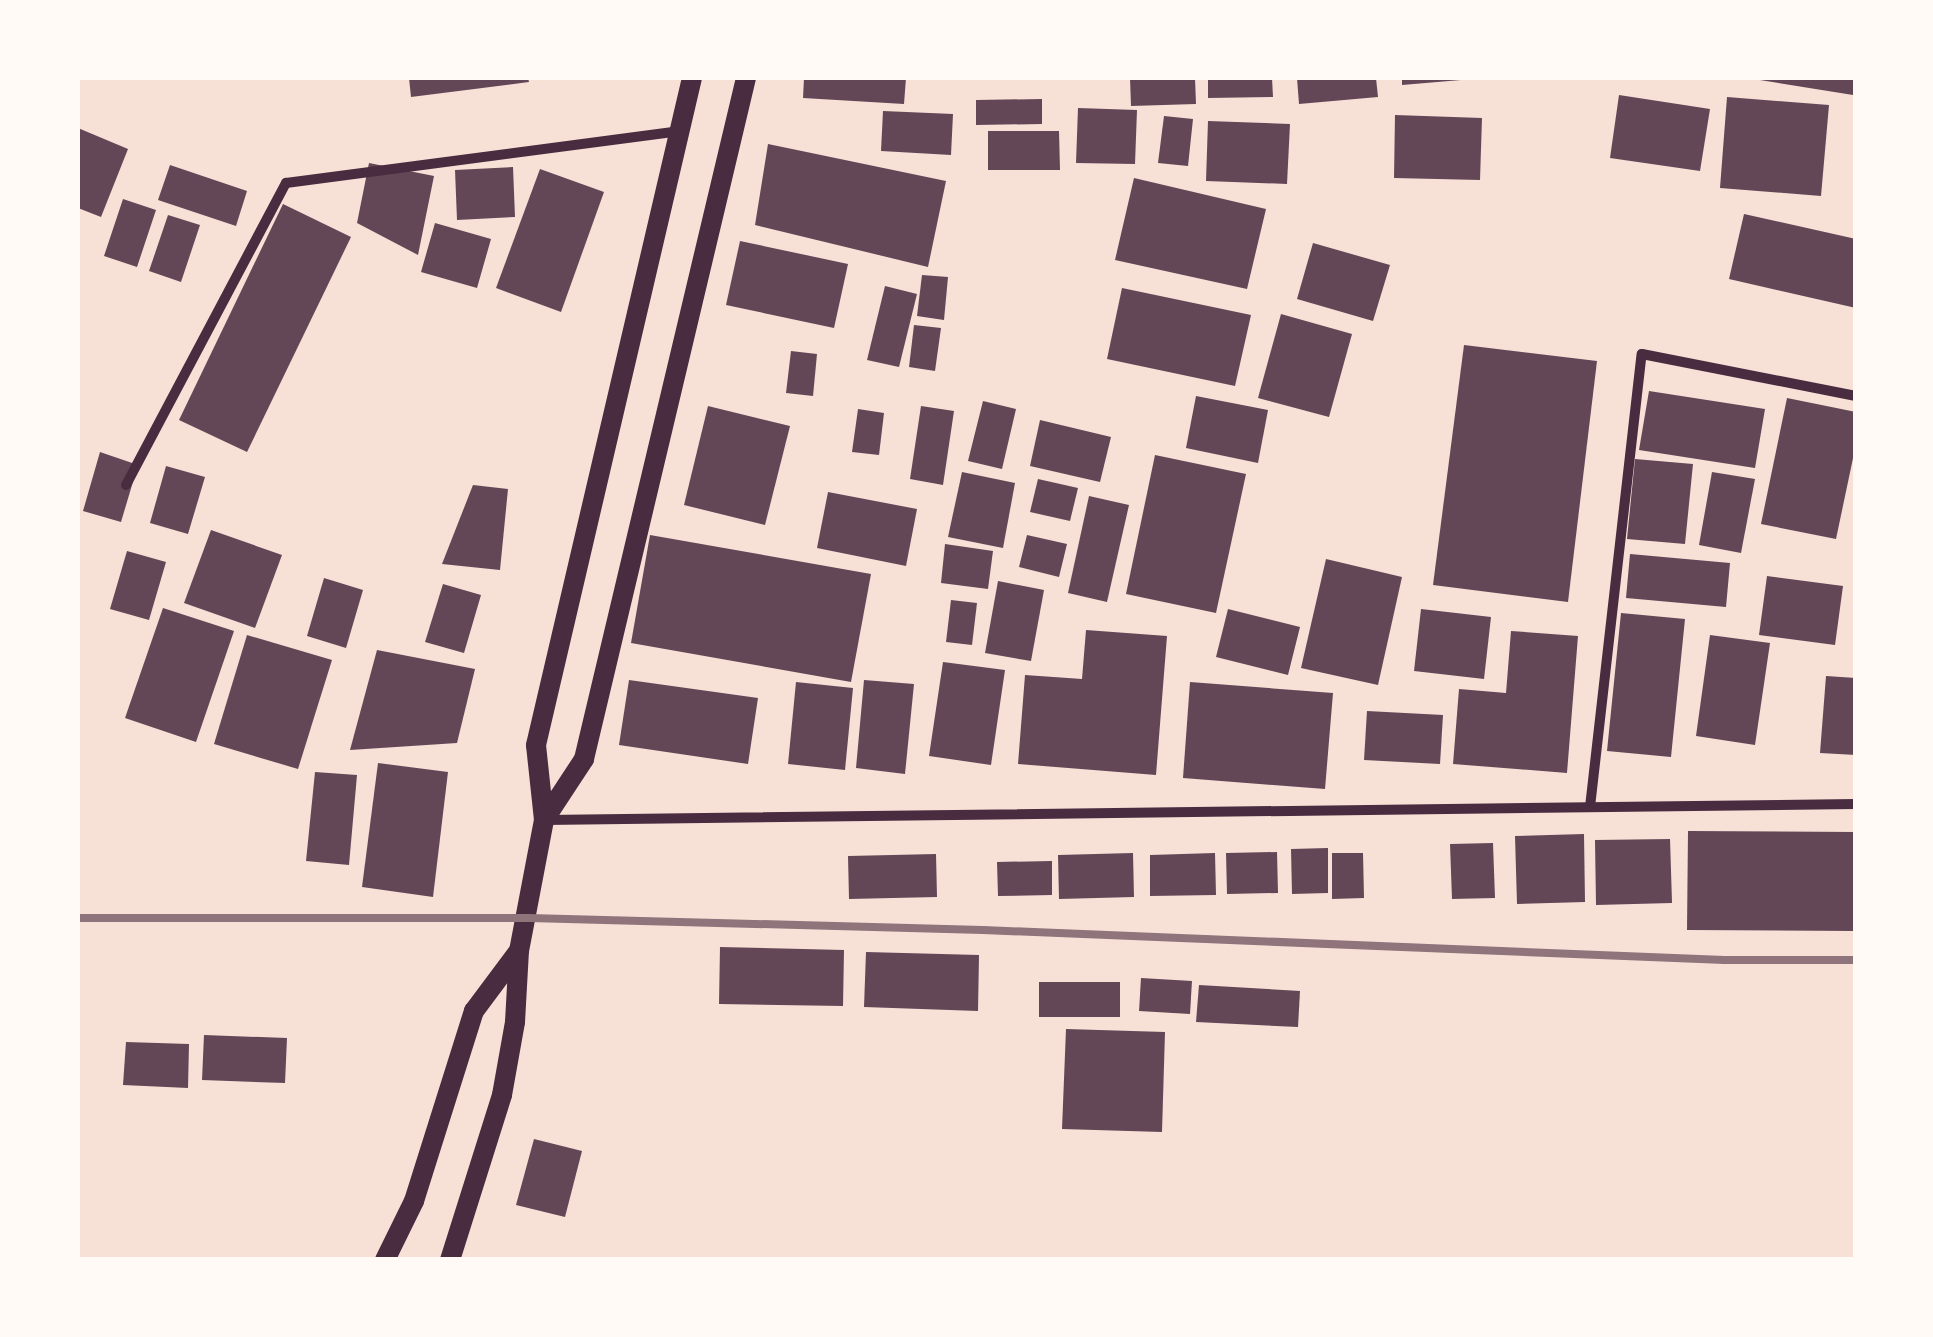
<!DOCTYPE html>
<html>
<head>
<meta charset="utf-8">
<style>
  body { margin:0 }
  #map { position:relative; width:1933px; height:1337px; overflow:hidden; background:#f7e1d7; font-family:"Sofia Sans Condensed",sans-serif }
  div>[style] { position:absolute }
  .building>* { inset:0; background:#644757 }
  .minor>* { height:10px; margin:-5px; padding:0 5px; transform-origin:5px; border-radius:5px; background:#4a2c40 }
  .secondary>* { height:20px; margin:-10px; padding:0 10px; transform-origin:10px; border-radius:10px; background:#4a2c40 }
  .rail>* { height:8px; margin:-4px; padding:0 4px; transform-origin:4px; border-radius:4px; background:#8f747c }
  span { translate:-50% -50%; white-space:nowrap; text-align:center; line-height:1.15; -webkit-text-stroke:10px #fffaf5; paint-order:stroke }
  .frame { position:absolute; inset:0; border:80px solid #fffaf5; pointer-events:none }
</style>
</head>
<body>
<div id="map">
  <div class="building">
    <div style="clip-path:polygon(409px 78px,528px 78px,529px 82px,411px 97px)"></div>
    <div style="clip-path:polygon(804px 78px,906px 78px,904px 104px,803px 98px)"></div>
    <div style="clip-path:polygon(1130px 78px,1195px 78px,1196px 104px,1131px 106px)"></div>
    <div style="clip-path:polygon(1208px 78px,1272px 78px,1273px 97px,1208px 98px)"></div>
    <div style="clip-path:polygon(1297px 78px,1376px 78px,1378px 97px,1299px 104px)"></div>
    <div style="clip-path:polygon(1402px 78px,1461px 78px,1461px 80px,1402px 85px)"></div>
    <div style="clip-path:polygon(1760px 78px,1854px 78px,1853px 95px,1760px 80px)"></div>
    <div style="clip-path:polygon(1619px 95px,1710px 109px,1700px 171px,1610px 158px)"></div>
    <div style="clip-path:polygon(1727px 97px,1829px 105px,1821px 196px,1720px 188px)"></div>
    <div style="clip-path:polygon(1042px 99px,1042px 124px,976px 125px,976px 100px)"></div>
    <div style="clip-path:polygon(1078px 108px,1137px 110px,1135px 164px,1076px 163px)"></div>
    <div style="clip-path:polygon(883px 111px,953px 114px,951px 155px,881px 151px)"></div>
    <div style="clip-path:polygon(1395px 115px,1482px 118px,1480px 180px,1394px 178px)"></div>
    <div style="clip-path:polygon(1164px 116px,1193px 119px,1188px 166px,1158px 163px)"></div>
    <div style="clip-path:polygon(1208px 121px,1290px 124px,1287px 184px,1206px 181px)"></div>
    <div style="clip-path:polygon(78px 128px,128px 149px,101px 217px,78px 208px)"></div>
    <div style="clip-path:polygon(988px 131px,1059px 131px,1060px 170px,988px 170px)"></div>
    <div style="clip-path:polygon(768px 144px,946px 181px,928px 267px,755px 225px)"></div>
    <div style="clip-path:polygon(369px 163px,434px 176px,418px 255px,357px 223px)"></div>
    <div style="clip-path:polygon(170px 165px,247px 191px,236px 226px,158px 200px)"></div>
    <div style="clip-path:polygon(513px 167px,515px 217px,457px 220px,455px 170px)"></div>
    <div style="clip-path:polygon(540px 169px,604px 192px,561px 312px,496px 288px)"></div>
    <div style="clip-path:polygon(1134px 178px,1266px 209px,1247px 289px,1115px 260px)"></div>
    <div style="clip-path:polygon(123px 199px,156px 210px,137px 267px,104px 256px)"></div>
    <div style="clip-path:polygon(283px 204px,351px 237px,247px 452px,179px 420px)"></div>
    <div style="clip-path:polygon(1744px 214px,1856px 239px,1856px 308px,1729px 279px)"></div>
    <div style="clip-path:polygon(168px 215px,200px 225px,181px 282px,149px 271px)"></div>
    <div style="clip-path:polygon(435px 223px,491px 239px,477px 288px,421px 272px)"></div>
    <div style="clip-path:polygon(740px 241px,848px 264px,834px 328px,726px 305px)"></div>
    <div style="clip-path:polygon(1313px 243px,1390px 265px,1373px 321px,1297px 299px)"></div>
    <div style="clip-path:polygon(922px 275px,948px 277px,944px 320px,917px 316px)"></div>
    <div style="clip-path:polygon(885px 286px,917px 294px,899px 367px,867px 360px)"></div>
    <div style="clip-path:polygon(1122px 288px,1251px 315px,1235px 386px,1107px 359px)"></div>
    <div style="clip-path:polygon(1281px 314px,1352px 334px,1329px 417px,1258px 398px)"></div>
    <div style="clip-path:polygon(914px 325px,941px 328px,935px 371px,909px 367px)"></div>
    <div style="clip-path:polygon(1464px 345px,1597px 361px,1568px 602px,1433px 585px)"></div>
    <div style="clip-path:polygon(791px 351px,817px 354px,813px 396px,786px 393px)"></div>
    <div style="clip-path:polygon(1649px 391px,1765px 409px,1755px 468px,1639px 450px)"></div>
    <div style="clip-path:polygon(1196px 396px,1268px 410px,1258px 463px,1186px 448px)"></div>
    <div style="clip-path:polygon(1787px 398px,1856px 412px,1856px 444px,1836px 539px,1761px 524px)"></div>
    <div style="clip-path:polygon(983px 401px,1016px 409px,1002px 469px,968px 461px)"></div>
    <div style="clip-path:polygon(708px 406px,790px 426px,765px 525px,684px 505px)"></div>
    <div style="clip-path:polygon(921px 406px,954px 411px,943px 485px,910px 479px)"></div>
    <div style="clip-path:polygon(858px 409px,884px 413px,879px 455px,852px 452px)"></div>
    <div style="clip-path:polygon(1040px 420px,1111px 437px,1100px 482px,1030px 466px)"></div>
    <div style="clip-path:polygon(100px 452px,138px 465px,121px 522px,83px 511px)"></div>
    <div style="clip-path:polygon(1155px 455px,1246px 474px,1216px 613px,1126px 594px)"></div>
    <div style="clip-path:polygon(1635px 459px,1693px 464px,1685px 544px,1627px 539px)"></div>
    <div style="clip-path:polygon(166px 466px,205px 477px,188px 534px,150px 523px)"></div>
    <div style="clip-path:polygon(962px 472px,1015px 483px,1003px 548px,948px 537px)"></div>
    <div style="clip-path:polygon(1712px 472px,1755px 479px,1741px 553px,1699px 545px)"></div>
    <div style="clip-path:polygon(1038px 479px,1078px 488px,1070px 521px,1030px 512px)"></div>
    <div style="clip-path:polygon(473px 485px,508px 489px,500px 570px,442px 564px)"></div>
    <div style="clip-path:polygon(828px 492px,917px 509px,906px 566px,817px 548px)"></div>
    <div style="clip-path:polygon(1089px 496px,1129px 505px,1107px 602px,1068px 593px)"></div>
    <div style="clip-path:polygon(211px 530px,282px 555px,255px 628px,184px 603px)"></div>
    <div style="clip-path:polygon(650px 535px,871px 574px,851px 682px,631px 643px)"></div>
    <div style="clip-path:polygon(1027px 535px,1067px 544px,1059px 577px,1019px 567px)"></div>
    <div style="clip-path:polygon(945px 544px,993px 551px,988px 589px,941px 583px)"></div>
    <div style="clip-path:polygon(127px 551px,166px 562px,149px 620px,110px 609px)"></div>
    <div style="clip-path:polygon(1630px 554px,1730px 563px,1726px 607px,1626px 598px)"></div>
    <div style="clip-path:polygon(1326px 559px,1402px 577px,1378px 685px,1301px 668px)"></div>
    <div style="clip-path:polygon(1767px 576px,1843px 586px,1835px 645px,1759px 635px)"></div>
    <div style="clip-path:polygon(324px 578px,363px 590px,346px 648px,307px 636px)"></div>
    <div style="clip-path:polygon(998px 581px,1044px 590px,1031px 661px,985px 653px)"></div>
    <div style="clip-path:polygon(443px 584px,481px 595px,464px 653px,425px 642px)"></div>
    <div style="clip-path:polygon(951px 600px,977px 603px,972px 645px,946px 642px)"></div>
    <div style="clip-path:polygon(163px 608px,234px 631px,196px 742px,125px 718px)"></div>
    <div style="clip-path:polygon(1228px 609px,1300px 627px,1288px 675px,1216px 657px)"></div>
    <div style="clip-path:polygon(1421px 609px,1491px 617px,1484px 679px,1414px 671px)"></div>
    <div style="clip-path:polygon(1621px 613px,1685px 619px,1671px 757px,1607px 751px)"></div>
    <div style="clip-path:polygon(1086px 630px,1167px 636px,1156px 775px,1018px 764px,1025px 675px,1082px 679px)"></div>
    <div style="clip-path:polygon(1511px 631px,1578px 636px,1567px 773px,1453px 764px,1459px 689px,1506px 693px)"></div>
    <div style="clip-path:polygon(247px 635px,332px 660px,298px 769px,214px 744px)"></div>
    <div style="clip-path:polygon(1710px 635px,1770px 643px,1755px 745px,1696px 736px)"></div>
    <div style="clip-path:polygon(377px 650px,475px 669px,457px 743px,350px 750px)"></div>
    <div style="clip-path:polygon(943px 662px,1005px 670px,991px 765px,929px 756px)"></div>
    <div style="clip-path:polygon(1826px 676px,1856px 678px,1856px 755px,1820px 753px)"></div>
    <div style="clip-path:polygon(629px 680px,758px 698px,748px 764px,619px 745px)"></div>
    <div style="clip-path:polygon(864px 680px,914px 684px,905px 774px,856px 768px)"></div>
    <div style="clip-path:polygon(796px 682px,853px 688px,845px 770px,788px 764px)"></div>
    <div style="clip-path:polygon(1190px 682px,1333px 693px,1325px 789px,1183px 778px)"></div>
    <div style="clip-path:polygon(1367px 711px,1443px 715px,1440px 764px,1364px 760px)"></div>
    <div style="clip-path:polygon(378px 763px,448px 772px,433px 897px,362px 887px)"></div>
    <div style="clip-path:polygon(315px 772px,357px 775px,349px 865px,306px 861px)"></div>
    <div style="clip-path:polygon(1688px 831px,1856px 832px,1856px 931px,1687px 930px)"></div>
    <div style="clip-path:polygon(1584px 834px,1585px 902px,1517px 904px,1515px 836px)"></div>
    <div style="clip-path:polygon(1670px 839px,1672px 903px,1596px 905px,1595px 840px)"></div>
    <div style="clip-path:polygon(1493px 843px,1495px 898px,1452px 899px,1450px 844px)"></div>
    <div style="clip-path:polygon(1328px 848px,1328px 893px,1292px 894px,1291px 849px)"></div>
    <div style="clip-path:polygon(1277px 852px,1278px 893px,1227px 894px,1226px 853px)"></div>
    <div style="clip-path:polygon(1133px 853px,1134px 897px,1059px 899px,1058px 855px)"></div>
    <div style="clip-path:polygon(1215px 853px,1216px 895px,1150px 896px,1150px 855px)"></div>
    <div style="clip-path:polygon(1332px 853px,1363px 853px,1364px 898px,1332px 899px)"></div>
    <div style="clip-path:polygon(936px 854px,937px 897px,849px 899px,848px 856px)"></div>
    <div style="clip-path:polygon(1052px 861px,1052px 895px,998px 896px,997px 862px)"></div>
    <div style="clip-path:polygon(720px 947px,844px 950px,843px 1006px,719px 1004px)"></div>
    <div style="clip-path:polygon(866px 952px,979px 955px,978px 1011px,864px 1007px)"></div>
    <div style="clip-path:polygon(1141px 978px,1192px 981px,1190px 1014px,1139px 1011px)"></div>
    <div style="clip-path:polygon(1039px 982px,1120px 982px,1120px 1017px,1039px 1017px)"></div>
    <div style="clip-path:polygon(1199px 985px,1300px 991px,1298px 1027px,1196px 1022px)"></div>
    <div style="clip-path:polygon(1066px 1029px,1165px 1032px,1162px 1132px,1062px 1129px)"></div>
    <div style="clip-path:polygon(204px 1035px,287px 1038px,285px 1083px,202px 1080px)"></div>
    <div style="clip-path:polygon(126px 1042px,189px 1044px,188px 1088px,123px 1085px)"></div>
    <div style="clip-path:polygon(534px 1139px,582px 1151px,565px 1217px,516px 1205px)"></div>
  </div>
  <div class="minor">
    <div style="left:126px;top:485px;width:342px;rotate:-62.1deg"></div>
    <div style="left:286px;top:183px;width:396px;rotate:-7.5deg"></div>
    <div style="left:1590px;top:807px;width:456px;rotate:-83.5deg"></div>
    <div style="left:1642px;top:354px;width:218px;rotate:11.1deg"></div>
    <div style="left:545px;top:820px;width:1311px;rotate:-0.7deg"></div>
  </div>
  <div class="secondary">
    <div style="left:544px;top:820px;width:73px;rotate:-56.7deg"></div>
    <div style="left:584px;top:759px;width:700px;rotate:-76.62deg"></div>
    <div style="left:385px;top:1260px;width:66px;rotate:-63.8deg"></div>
    <div style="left:414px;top:1201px;width:199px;rotate:-72.5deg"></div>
    <div style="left:474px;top:1011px;width:74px;rotate:-53.3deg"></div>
    <div style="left:450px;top:1260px;width:173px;rotate:-72.5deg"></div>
    <div style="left:502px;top:1095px;width:74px;rotate:-79.9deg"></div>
    <div style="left:515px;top:1022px;width:71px;rotate:-86.8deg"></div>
    <div style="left:519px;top:951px;width:133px;rotate:-79.2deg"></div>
    <div style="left:544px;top:820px;width:75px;rotate:-96.1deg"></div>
    <div style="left:536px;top:745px;width:685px;rotate:-76.84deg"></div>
  </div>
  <div class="rail">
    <div style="left:78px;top:918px;width:451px"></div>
    <div style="left:529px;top:918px;width:454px;rotate:1.5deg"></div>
    <div style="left:983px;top:930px;width:742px;rotate:2.32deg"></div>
    <div style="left:1724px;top:960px;width:132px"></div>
  </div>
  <div class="frame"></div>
</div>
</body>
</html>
